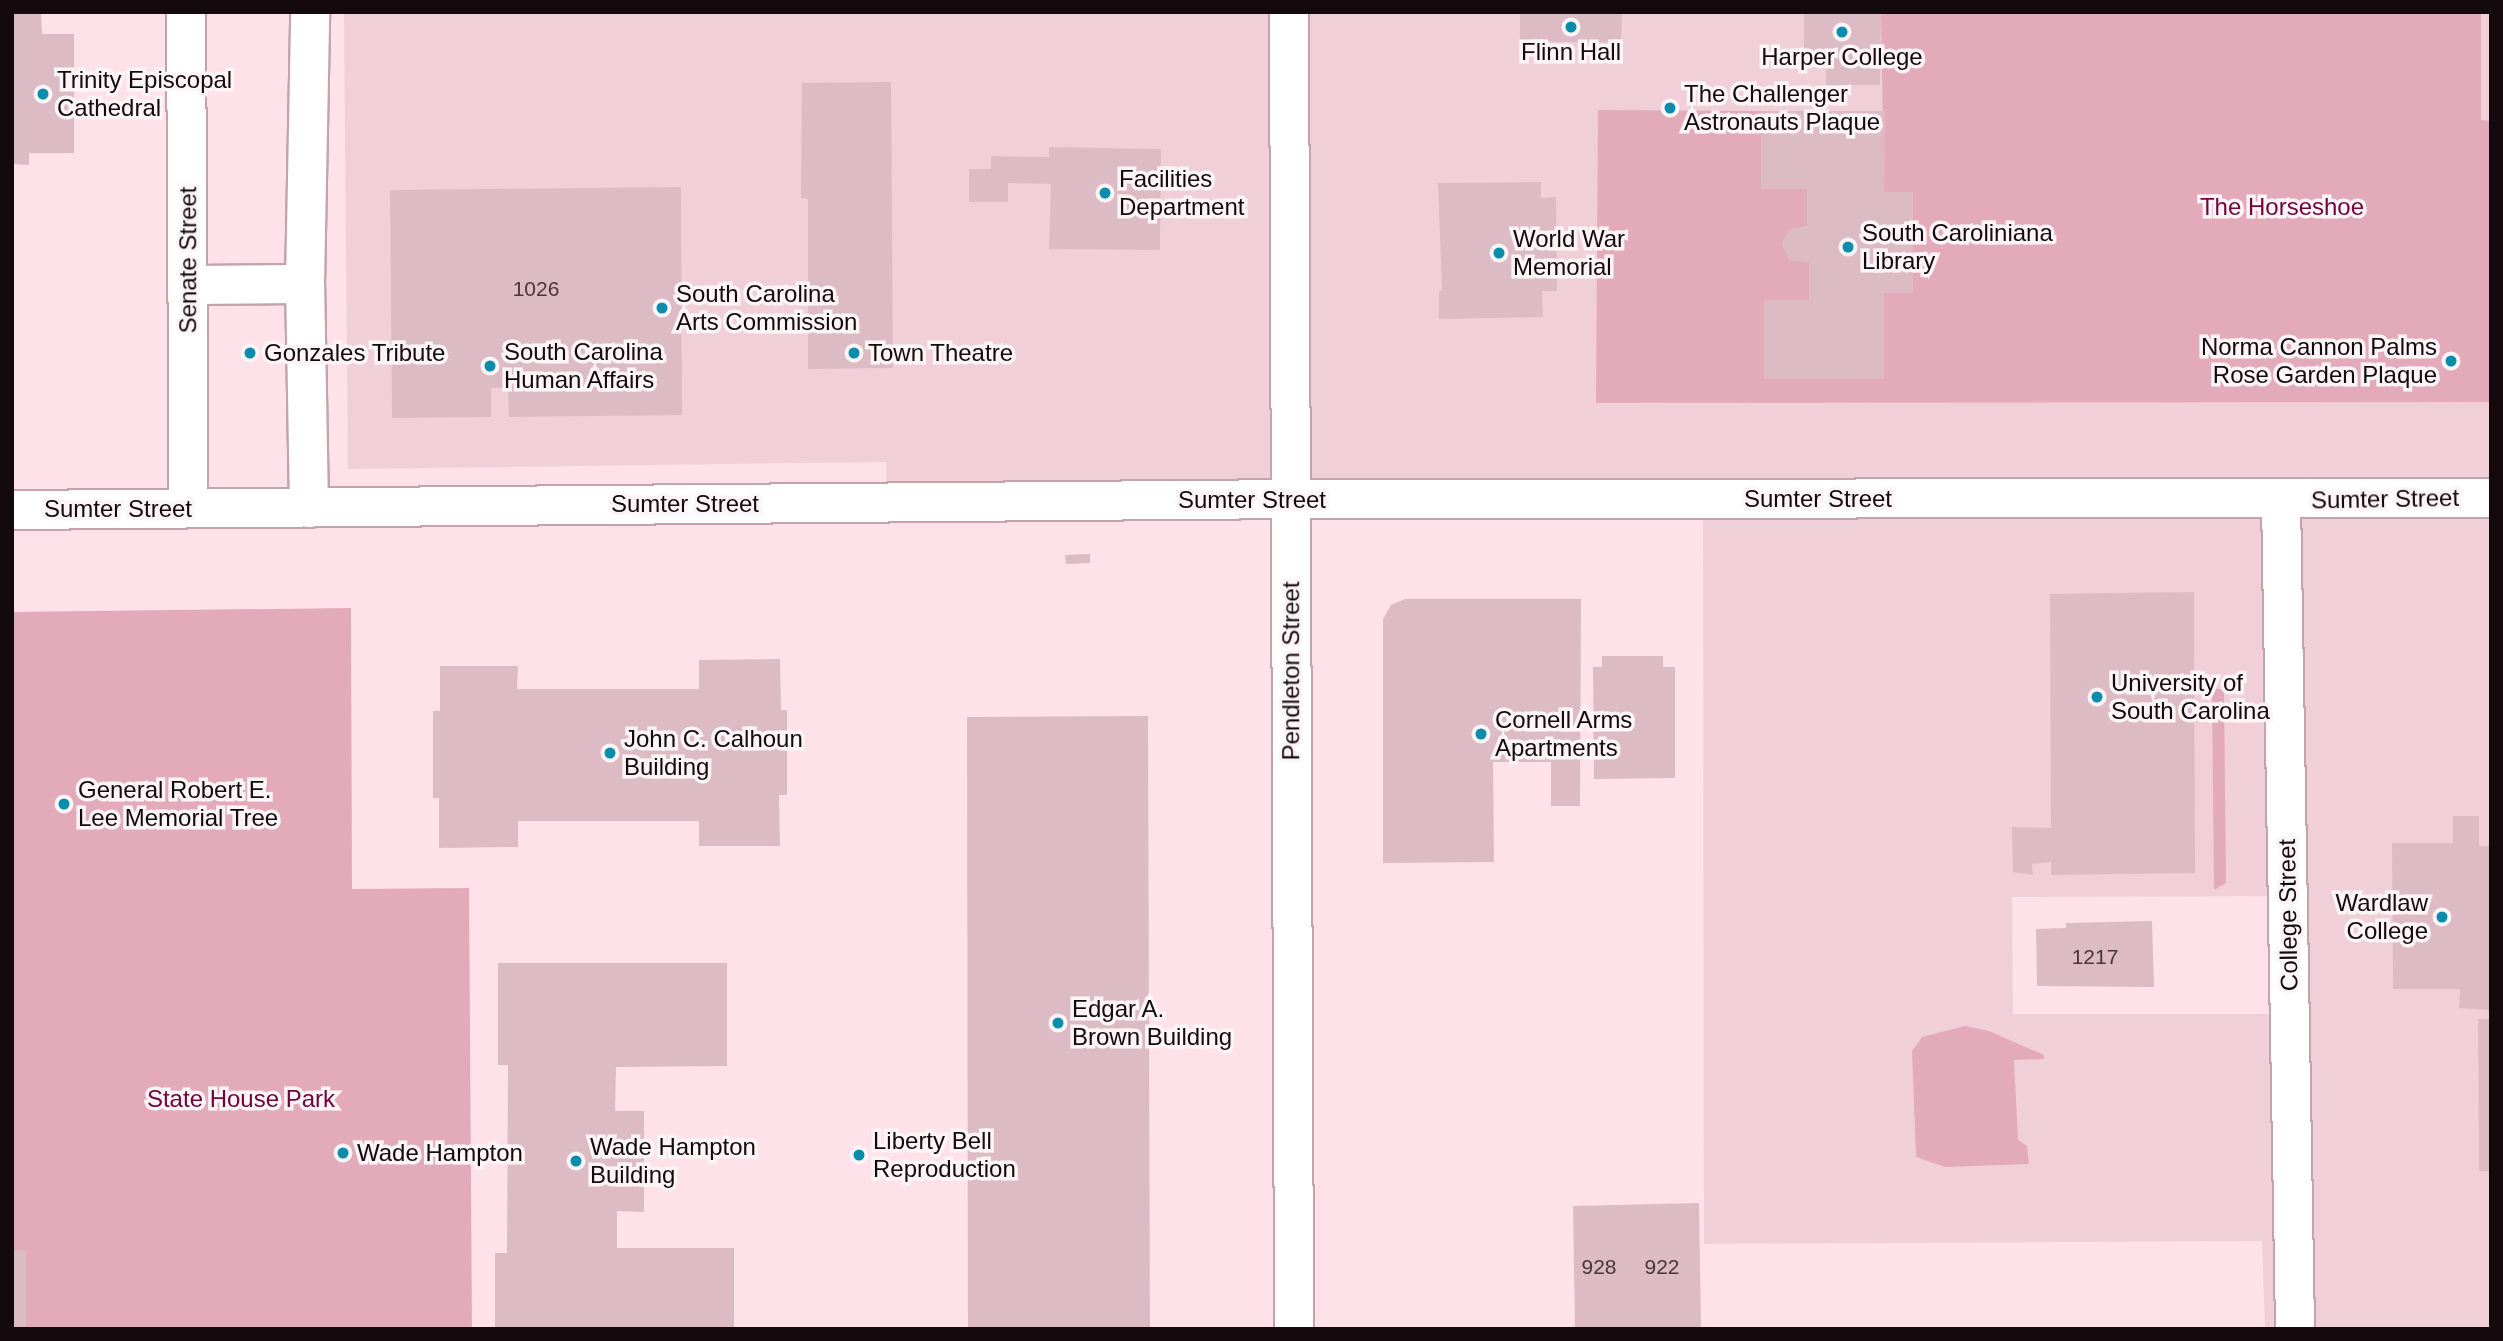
<!DOCTYPE html>
<html>
<head>
<meta charset="utf-8">
<style>
  body { margin:0 }
  #map { position:relative; width:2503px; height:1341px; overflow:hidden; background:#fee1e9; font-family:Arial,sans-serif }
  div>[style] { position:absolute }
  .built>* { inset:0; background:#f1cfd8 }
  .green>* { inset:0; background:#e3aaba }
  .building>* { inset:0; background:#ddbbc4 }
  .roads { filter:drop-shadow(2px 0 #c5a3ad) drop-shadow(-2px 0 #c5a3ad) drop-shadow(0 2px #c5a3ad) drop-shadow(0 -2px #c5a3ad) }
  .secondary>* { height:38px; margin:-19px; padding:0 19px; transform-origin:19px; border-radius:19px; background:#fff }
  .dots>* { width:19px; height:19px; translate:-50% -50%; box-sizing:border-box; border:4px solid #fcf5f7; border-radius:50% }
  span { translate:-50% -50%; white-space:nowrap; text-align:center; line-height:1.15; -webkit-text-stroke:7px #fcf5f7; paint-order:stroke }
  .number-label { font-size:21px; color:#46363a }
  .number-label span { -webkit-text-stroke-width:0 }
  .poi-label { font-size:24px; color:#14090c }
  .left { translate:0 -50%; text-align:left }
  .right { translate:-100% -50%; text-align:right }
  .park-label { font-size:24px; color:#71033a }
  .street-label { font-size:24px; color:#14090c }
  .frame { position:absolute; inset:0; border:14px solid #14090c; pointer-events:none }
</style>
</head>
<body>
<div id="map">
  <div class="built">
    <div style="clip-path:polygon(evenodd,344px 12px,2491px 12px,2491px 1329px,2265px 1329px,2262px 1241px,1704px 1244px,1703px 490px,887px 498px,886px 462px,348px 469px,344px 12px,2288px 896px,2288px 1014px,2013px 1014px,2012px 897px,2288px 896px)"></div>
  </div>
  <div class="green">
    <div style="clip-path:polygon(1881px 12px,2481px 12px,2481px 120px,2491px 121px,2491px 402px,1596px 403px,1598px 110px,1761px 111px,1761px 188px,1807px 189px,1807px 226px,1789px 230px,1782px 244px,1790px 260px,1809px 262px,1809px 300px,1764px 301px,1764px 378px,1883px 379px,1884px 293px,1913px 292px,1913px 193px,1884px 192px)"></div>
    <div style="clip-path:polygon(351px 608px,352px 889px,469px 888px,472px 1329px,12px 1329px,12px 612px)"></div>
    <div style="clip-path:polygon(2212px 689px,2224px 689px,2226px 883px,2214px 890px)"></div>
    <div style="clip-path:polygon(1965px 1026px,1989px 1031px,2044px 1055px,2044px 1059px,2014px 1060px,2018px 1140px,2027px 1146px,2029px 1164px,1945px 1167px,1916px 1157px,1912px 1051px,1922px 1037px)"></div>
  </div>
  <div class="building">
    <div style="clip-path:polygon(12px 12px,41px 12px,42px 34px,74px 34px,74px 153px,29px 153px,29px 165px,12px 164px)"></div>
    <div style="clip-path:polygon(1520px 12px,1622px 12px,1621px 43px,1520px 41px)"></div>
    <div style="clip-path:polygon(1804px 12px,1881px 12px,1880px 85px,1826px 85px,1826px 52px,1804px 52px)"></div>
    <div style="clip-path:polygon(891px 82px,893px 368px,808px 369px,808px 199px,801px 198px,802px 83px)"></div>
    <div style="clip-path:polygon(1761px 111px,1885px 111px,1884px 192px,1913px 192px,1913px 293px,1884px 293px,1884px 379px,1764px 379px,1764px 300px,1809px 300px,1809px 262px,1790px 260px,1782px 244px,1789px 230px,1807px 226px,1807px 189px,1761px 189px)"></div>
    <div style="clip-path:polygon(1049px 147px,1161px 149px,1160px 250px,1049px 249px,1051px 184px,1008px 183px,1008px 202px,969px 202px,969px 169px,991px 169px,991px 156px,1049px 157px)"></div>
    <div style="clip-path:polygon(1541px 182px,1541px 198px,1556px 197px,1557px 291px,1542px 291px,1543px 317px,1439px 319px,1439px 291px,1442px 291px,1438px 183px)"></div>
    <div style="clip-path:polygon(681px 187px,682px 415px,509px 417px,508px 388px,491px 388px,491px 417px,392px 418px,390px 190px)"></div>
    <div style="clip-path:polygon(1090px 554px,1090px 563px,1066px 564px,1065px 555px)"></div>
    <div style="clip-path:polygon(2194px 592px,2195px 873px,2051px 875px,2051px 862px,2032px 864px,2033px 875px,2013px 872px,2012px 827px,2051px 828px,2050px 594px)"></div>
    <div style="clip-path:polygon(1405px 599px,1581px 599px,1580px 806px,1551px 806px,1551px 762px,1493px 762px,1494px 862px,1383px 863px,1383px 619px,1391px 605px)"></div>
    <div style="clip-path:polygon(1602px 656px,1663px 656px,1663px 667px,1675px 667px,1675px 778px,1594px 779px,1593px 667px,1602px 667px)"></div>
    <div style="clip-path:polygon(780px 659px,781px 710px,787px 710px,787px 795px,779px 795px,780px 846px,699px 846px,699px 821px,518px 821px,518px 847px,439px 848px,439px 798px,433px 798px,433px 711px,440px 711px,440px 666px,518px 666px,517px 689px,699px 689px,699px 660px)"></div>
    <div style="clip-path:polygon(1148px 716px,1150px 1329px,968px 1329px,967px 717px)"></div>
    <div style="clip-path:polygon(2453px 816px,2479px 816px,2479px 846px,2491px 846px,2491px 1010px,2459px 1008px,2460px 989px,2393px 989px,2392px 843px,2453px 843px)"></div>
    <div style="clip-path:polygon(2152px 921px,2154px 987px,2037px 986px,2036px 929px,2066px 928px,2066px 923px)"></div>
    <div style="clip-path:polygon(498px 963px,727px 963px,727px 1066px,616px 1067px,615px 1111px,644px 1111px,644px 1212px,617px 1211px,617px 1248px,734px 1248px,734px 1329px,495px 1329px,495px 1253px,507px 1253px,508px 1065px,498px 1065px)"></div>
    <div style="clip-path:polygon(2478px 1019px,2491px 1019px,2491px 1171px,2479px 1171px)"></div>
    <div style="clip-path:polygon(1699px 1203px,1701px 1329px,1575px 1329px,1573px 1206px)"></div>
    <div style="clip-path:polygon(12px 1250px,26px 1250px,26px 1329px,12px 1329px)"></div>
  </div>
  <div class="roads">
    <div class="secondary">
      <div style="left:186px;top:12px;width:496px;rotate:89.7deg"></div>
      <div style="left:1289px;top:12px;width:1317px;rotate:89.78deg"></div>
      <div style="left:189px;top:285px;width:116px;rotate:-0.5deg"></div>
      <div style="left:2281px;top:500px;width:829px;rotate:89.03deg"></div>
      <div style="left:309px;top:508px;width:224px;rotate:-91deg"></div>
      <div style="left:305px;top:284px;width:272px;rotate:-88.9deg"></div>
      <div style="left:12px;top:510px;width:1279px;rotate:-0.49deg"></div>
      <div style="left:1291px;top:499px;width:1200px;rotate:-0.05deg"></div>
    </div>
  </div>
  <div class="dots">
    <div style="left:1571px;top:27px;background:#088eac"></div>
    <div style="left:1842px;top:32px;background:#088eac"></div>
    <div style="left:43px;top:94px;background:#088eac"></div>
    <div style="left:1670px;top:108px;background:#088eac"></div>
    <div style="left:1105px;top:193px;background:#088eac"></div>
    <div style="left:1848px;top:247px;background:#088eac"></div>
    <div style="left:1499px;top:253px;background:#088eac"></div>
    <div style="left:662px;top:308px;background:#088eac"></div>
    <div style="left:250px;top:353px;background:#088eac"></div>
    <div style="left:854px;top:353px;background:#088eac"></div>
    <div style="left:2451px;top:361px;background:#088eac"></div>
    <div style="left:490px;top:366px;background:#088eac"></div>
    <div style="left:2097px;top:697px;background:#088eac"></div>
    <div style="left:1481px;top:734px;background:#088eac"></div>
    <div style="left:610px;top:753px;background:#088eac"></div>
    <div style="left:64px;top:804px;background:#088eac"></div>
    <div style="left:2442px;top:917px;background:#088eac"></div>
    <div style="left:1058px;top:1023px;background:#088eac"></div>
    <div style="left:343px;top:1153px;background:#088eac"></div>
    <div style="left:859px;top:1155px;background:#088eac"></div>
    <div style="left:576px;top:1161px;background:#088eac"></div>
  </div>
  <div class="number-label">
    <span style="left:536px;top:289px">1026</span>
    <span style="left:2095px;top:957px">1217</span>
    <span style="left:1599px;top:1267px">928</span>
    <span style="left:1662px;top:1267px">922</span>
  </div>
  <div class="poi-label">
    <span style="left:1571px;top:52px">Flinn Hall</span>
    <span style="left:1842px;top:57px">Harper College</span>
    <span class="left" style="left:57px;top:94px">Trinity Episcopal<br>Cathedral</span>
    <span class="left" style="left:1684px;top:108px">The Challenger<br>Astronauts Plaque</span>
    <span class="left" style="left:1119px;top:193px">Facilities<br>Department</span>
    <span class="left" style="left:1862px;top:247px">South Caroliniana<br>Library</span>
    <span class="left" style="left:1513px;top:253px">World War<br>Memorial</span>
    <span class="left" style="left:676px;top:308px">South Carolina<br>Arts Commission</span>
    <span class="right" style="left:2437px;top:361px">Norma Cannon Palms<br>Rose Garden Plaque</span>
    <span class="left" style="left:504px;top:366px">South Carolina<br>Human Affairs</span>
    <span class="left" style="left:264px;top:353px">Gonzales Tribute</span>
    <span class="left" style="left:868px;top:353px">Town Theatre</span>
    <span class="left" style="left:2111px;top:697px">University of<br>South Carolina</span>
    <span class="left" style="left:1495px;top:734px">Cornell Arms<br>Apartments</span>
    <span class="left" style="left:624px;top:753px">John C. Calhoun<br>Building</span>
    <span class="left" style="left:78px;top:804px">General Robert E.<br>Lee Memorial Tree</span>
    <span class="right" style="left:2428px;top:917px">Wardlaw<br>College</span>
    <span class="left" style="left:1072px;top:1023px">Edgar A.<br>Brown Building</span>
    <span class="left" style="left:873px;top:1155px">Liberty Bell<br>Reproduction</span>
    <span class="left" style="left:590px;top:1161px">Wade Hampton<br>Building</span>
    <span class="left" style="left:357px;top:1153px">Wade Hampton</span>
  </div>
  <div class="park-label">
    <span style="left:2282px;top:207px">The Horseshoe</span>
    <span style="left:241px;top:1099px">State House Park</span>
  </div>
  <div class="street-label">
    <span style="left:188px;top:260px;rotate:-90deg">Senate Street</span>
    <span style="left:1818px;top:499px">Sumter Street</span>
    <span style="left:2385px;top:499px;rotate:-1deg">Sumter Street</span>
    <span style="left:1252px;top:500px">Sumter Street</span>
    <span style="left:685px;top:504px">Sumter Street</span>
    <span style="left:118px;top:509px">Sumter Street</span>
    <span style="left:1291px;top:671px;rotate:-90deg">Pendleton Street</span>
    <span style="left:2288px;top:915px;rotate:-91deg">College Street</span>
  </div>
  <div class="frame"></div>
</div>
</body>
</html>
